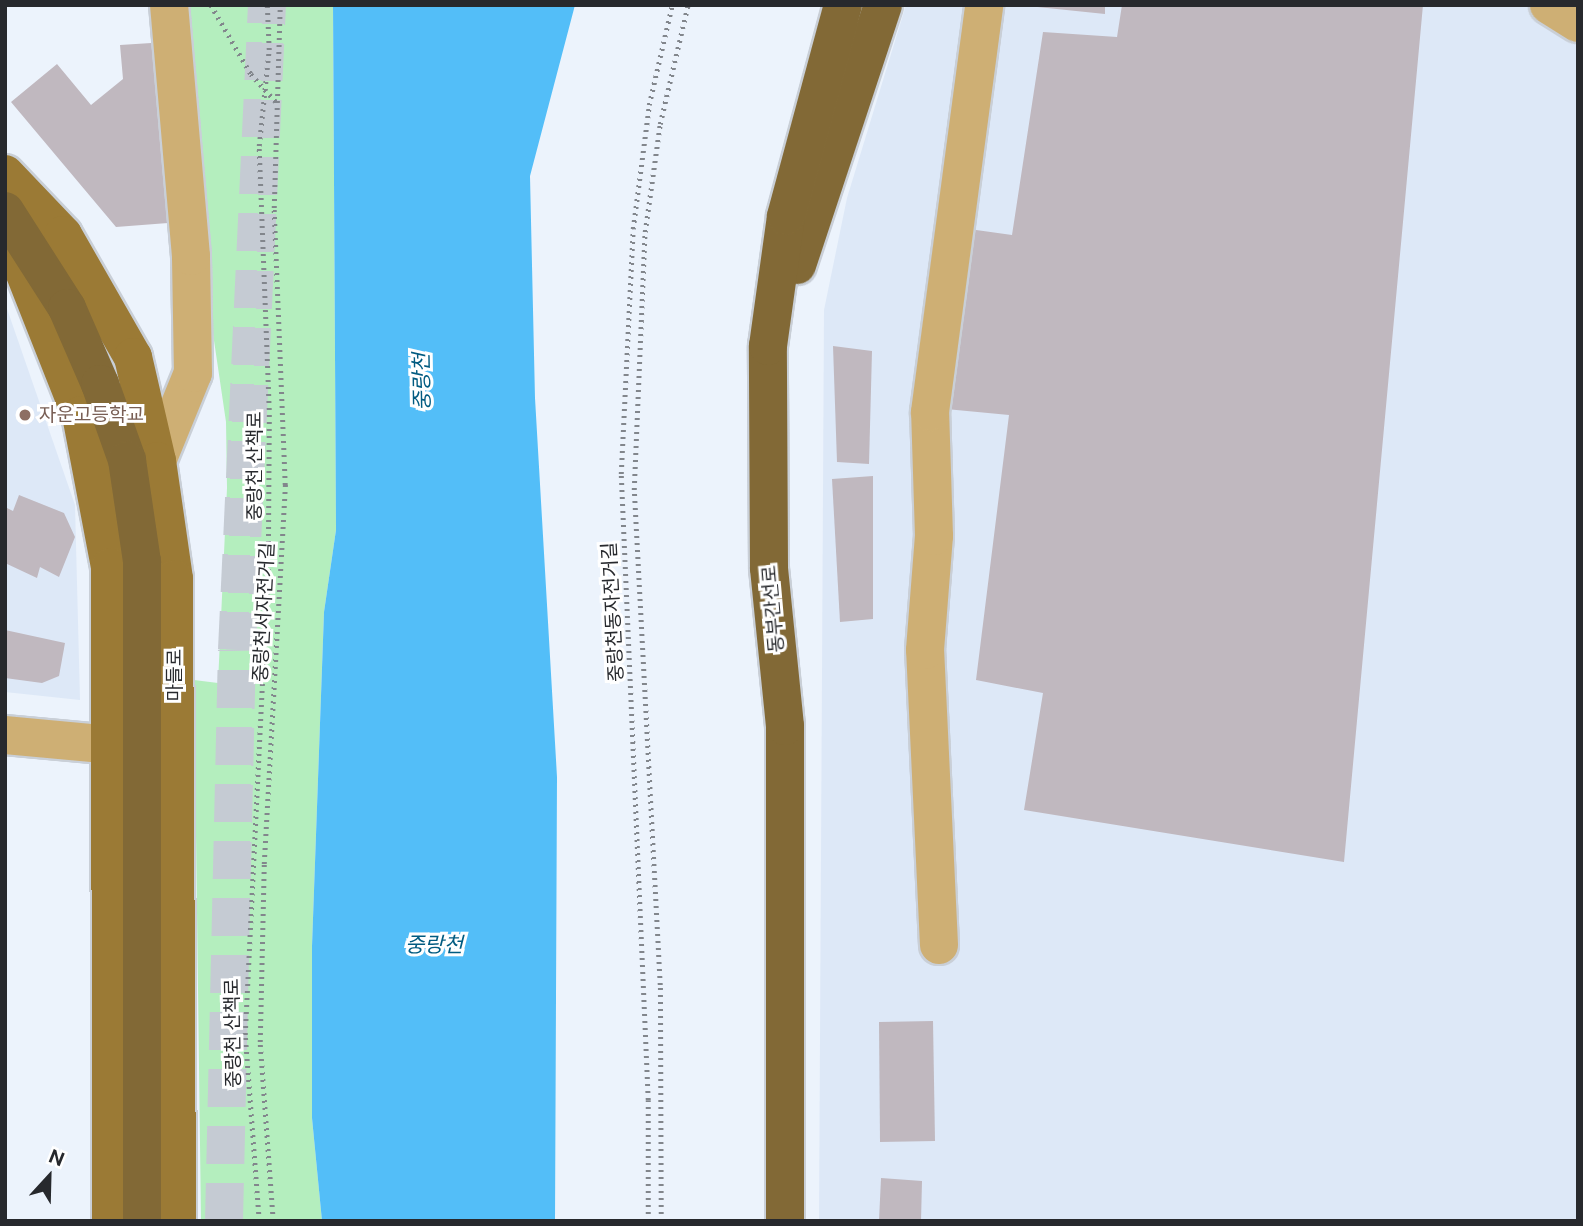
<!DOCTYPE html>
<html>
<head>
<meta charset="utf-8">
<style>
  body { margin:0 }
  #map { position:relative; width:1583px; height:1226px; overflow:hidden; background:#ecf3fc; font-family:"Public Sans","Noto Sans KR",sans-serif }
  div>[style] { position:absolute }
  .built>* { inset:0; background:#dde8f7 }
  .green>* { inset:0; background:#b4eebe }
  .water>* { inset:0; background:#53bef8 }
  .building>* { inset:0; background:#c0b8bf }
  .highway-tunnel>* { height:38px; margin-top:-19px; transform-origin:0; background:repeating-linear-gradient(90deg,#c5cbd3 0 38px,transparent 0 57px) }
  .path>* { height:4.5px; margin-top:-2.25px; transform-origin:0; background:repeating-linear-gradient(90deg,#82868c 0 2px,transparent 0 7px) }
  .roads { filter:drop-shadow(2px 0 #c9cfd7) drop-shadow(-2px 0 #c9cfd7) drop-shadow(0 2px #c9cfd7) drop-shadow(0 -2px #c9cfd7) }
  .minor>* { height:38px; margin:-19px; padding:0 19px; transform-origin:19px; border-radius:19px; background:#ceaf74 }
  .major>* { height:38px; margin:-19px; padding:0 19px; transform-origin:19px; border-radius:19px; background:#9b7a35 }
  .highway>* { height:38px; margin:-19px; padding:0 19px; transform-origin:19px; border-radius:19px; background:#826936 }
  .dots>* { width:19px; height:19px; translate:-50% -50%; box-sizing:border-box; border:4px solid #fff; border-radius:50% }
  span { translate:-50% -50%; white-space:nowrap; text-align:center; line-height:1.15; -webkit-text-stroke:6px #fff; paint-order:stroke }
  .education-label { font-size:19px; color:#785e54 }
  .left { translate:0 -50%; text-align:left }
  .street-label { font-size:19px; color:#27292d }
  .water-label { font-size:21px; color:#015b81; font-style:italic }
  .frame { position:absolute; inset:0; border:7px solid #27292d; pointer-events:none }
  .north { position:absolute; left:14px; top:1142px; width:70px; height:70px; -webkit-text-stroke:5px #fff; paint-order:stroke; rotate:22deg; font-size:19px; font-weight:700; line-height:28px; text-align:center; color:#27292d }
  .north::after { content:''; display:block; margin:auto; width:24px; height:32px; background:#27292d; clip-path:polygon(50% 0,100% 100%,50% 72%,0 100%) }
</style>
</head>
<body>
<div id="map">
  <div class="built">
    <div style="clip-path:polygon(906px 5px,1578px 5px,1578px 1221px,819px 1221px,824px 310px,847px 198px)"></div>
    <div style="clip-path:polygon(5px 303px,75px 505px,80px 700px,5px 692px)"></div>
  </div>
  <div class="green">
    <div style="clip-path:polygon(187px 5px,333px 5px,336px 530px,324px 612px,312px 946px,312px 1118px,322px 1221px,201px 1221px,194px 680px,218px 683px,227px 488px,226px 422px,207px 293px)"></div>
  </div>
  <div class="water">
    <div style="clip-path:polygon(333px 5px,575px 5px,530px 176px,535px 398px,557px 777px,555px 1221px,322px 1221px,312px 1118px,312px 946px,324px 612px,336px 530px)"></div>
  </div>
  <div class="building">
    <div style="clip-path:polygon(1018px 5px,1105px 5px,1105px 14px)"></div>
    <div style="clip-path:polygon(1122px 5px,1423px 5px,1344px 862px,1024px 810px,1043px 693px,976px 680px,1009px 415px,946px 409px,969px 229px,1012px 235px,1043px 32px,1117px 37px)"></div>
    <div style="clip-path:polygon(167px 42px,181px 222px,116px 227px,11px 102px,57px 64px,91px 105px,123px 79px,120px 45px)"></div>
    <div style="clip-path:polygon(833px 346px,872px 351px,869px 464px,837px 462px)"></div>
    <div style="clip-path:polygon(873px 476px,873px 619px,840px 622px,832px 479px)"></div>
    <div style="clip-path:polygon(19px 495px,64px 513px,75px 537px,59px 577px,40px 567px,37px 578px,5px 563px,5px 507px,13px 511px)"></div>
    <div style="clip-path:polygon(5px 630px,65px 643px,59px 676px,42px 683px,5px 678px)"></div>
    <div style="clip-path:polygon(933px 1021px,935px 1141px,880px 1142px,879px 1022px)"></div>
    <div style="clip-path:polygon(881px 1178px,922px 1181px,921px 1221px,879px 1221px)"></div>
  </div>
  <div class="highway-tunnel">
    <div style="left:224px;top:1221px;width:571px;rotate:-88.7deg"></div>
    <div style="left:237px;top:650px;width:646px;rotate:-87.34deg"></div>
  </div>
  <div class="path">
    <div style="left:211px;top:5px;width:80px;rotate:59.9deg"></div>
    <div style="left:251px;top:74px;width:38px;rotate:48deg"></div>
    <div style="left:259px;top:1221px;width:187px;rotate:-94.3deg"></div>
    <div style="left:245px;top:1035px;width:465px;rotate:-87.2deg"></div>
    <div style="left:268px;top:571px;width:161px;rotate:-89.6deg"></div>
    <div style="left:269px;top:410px;width:264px;rotate:-92.2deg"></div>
    <div style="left:259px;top:146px;width:97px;rotate:-84.1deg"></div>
    <div style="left:269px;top:50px;width:45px;rotate:-92.5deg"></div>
    <div style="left:273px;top:1221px;width:179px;rotate:-94.2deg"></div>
    <div style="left:260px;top:1042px;width:178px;rotate:-88.7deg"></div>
    <div style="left:264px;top:864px;width:380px;rotate:-86.8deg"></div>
    <div style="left:285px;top:485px;width:277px;rotate:-92.3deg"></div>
    <div style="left:274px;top:208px;width:203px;rotate:-88.3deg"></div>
    <div style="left:648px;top:1221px;width:121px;rotate:-90deg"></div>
    <div style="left:648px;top:1100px;width:627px;rotate:-92.47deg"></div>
    <div style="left:621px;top:474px;width:245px;rotate:-87.2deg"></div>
    <div style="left:633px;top:229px;width:125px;rotate:-82.6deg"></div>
    <div style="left:649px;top:105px;width:103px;rotate:-77deg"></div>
    <div style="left:661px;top:1221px;width:236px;rotate:-90.2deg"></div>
    <div style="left:660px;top:985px;width:496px;rotate:-93deg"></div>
    <div style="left:634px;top:490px;width:258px;rotate:-87.6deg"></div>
    <div style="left:645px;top:232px;width:109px;rotate:-82.1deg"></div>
    <div style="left:660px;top:124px;width:122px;rotate:-76.8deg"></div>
  </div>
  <div class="roads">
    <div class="minor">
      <div style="left:1549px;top:5px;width:34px;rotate:32deg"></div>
      <div style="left:157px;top:461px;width:95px;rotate:-67.8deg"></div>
      <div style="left:193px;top:373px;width:117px;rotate:-91deg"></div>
      <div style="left:191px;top:256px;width:252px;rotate:-95deg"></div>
      <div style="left:5px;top:735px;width:107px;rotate:5.3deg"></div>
      <div style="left:939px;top:945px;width:295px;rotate:-92.7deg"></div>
      <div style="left:925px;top:650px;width:114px;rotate:-85.5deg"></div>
      <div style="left:934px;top:536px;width:124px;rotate:-91.8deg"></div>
      <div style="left:930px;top:412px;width:411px;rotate:-82.4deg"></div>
    </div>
    <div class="major">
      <div style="left:5px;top:174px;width:84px;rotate:46.4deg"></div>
      <div style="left:63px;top:235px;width:141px;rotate:60.2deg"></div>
      <div style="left:133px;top:357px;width:107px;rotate:77deg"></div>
      <div style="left:157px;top:461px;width:119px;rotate:81.8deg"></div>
      <div style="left:174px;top:579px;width:642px;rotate:89.73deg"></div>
      <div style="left:10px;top:236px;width:193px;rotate:68.4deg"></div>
      <div style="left:81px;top:415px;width:155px;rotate:79.2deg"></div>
      <div style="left:110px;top:567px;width:654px;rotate:89.91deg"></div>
    </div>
    <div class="highway">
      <div style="left:5px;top:211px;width:115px;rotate:57.4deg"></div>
      <div style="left:67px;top:308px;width:83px;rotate:66.5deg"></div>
      <div style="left:100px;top:384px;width:81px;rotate:70.4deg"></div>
      <div style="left:127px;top:460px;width:102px;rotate:81.6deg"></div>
      <div style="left:142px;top:561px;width:660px;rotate:90deg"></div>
      <div style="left:797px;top:265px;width:274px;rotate:-71.7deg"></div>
      <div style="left:785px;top:1221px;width:495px;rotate:-90deg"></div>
      <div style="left:785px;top:726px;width:159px;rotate:-95.8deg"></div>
      <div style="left:769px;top:568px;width:222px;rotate:-90.3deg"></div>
      <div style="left:768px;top:346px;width:131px;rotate:-82.1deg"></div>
      <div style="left:786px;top:216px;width:219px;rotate:-74.9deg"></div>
    </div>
  </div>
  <div class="dots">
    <div style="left:25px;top:415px;background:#8d6e63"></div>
  </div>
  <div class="education-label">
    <span class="left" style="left:39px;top:415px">자운고등학교</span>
  </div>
  <div class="street-label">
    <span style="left:255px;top:466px;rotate:-90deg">중랑천 산책로</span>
    <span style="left:773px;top:609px;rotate:-95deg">동부간선로</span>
    <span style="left:264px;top:612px;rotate:-87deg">중랑천서자전거길</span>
    <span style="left:613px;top:612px;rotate:-93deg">중랑천동자전거길</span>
    <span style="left:175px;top:675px;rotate:-90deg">마들로</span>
    <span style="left:233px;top:1033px;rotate:-91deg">중랑천 산책로</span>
  </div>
  <div class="water-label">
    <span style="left:422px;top:382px;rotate:-91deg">중랑천</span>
    <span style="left:434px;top:945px">중랑천</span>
  </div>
  <div class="frame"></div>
  <div class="north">N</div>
</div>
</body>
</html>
